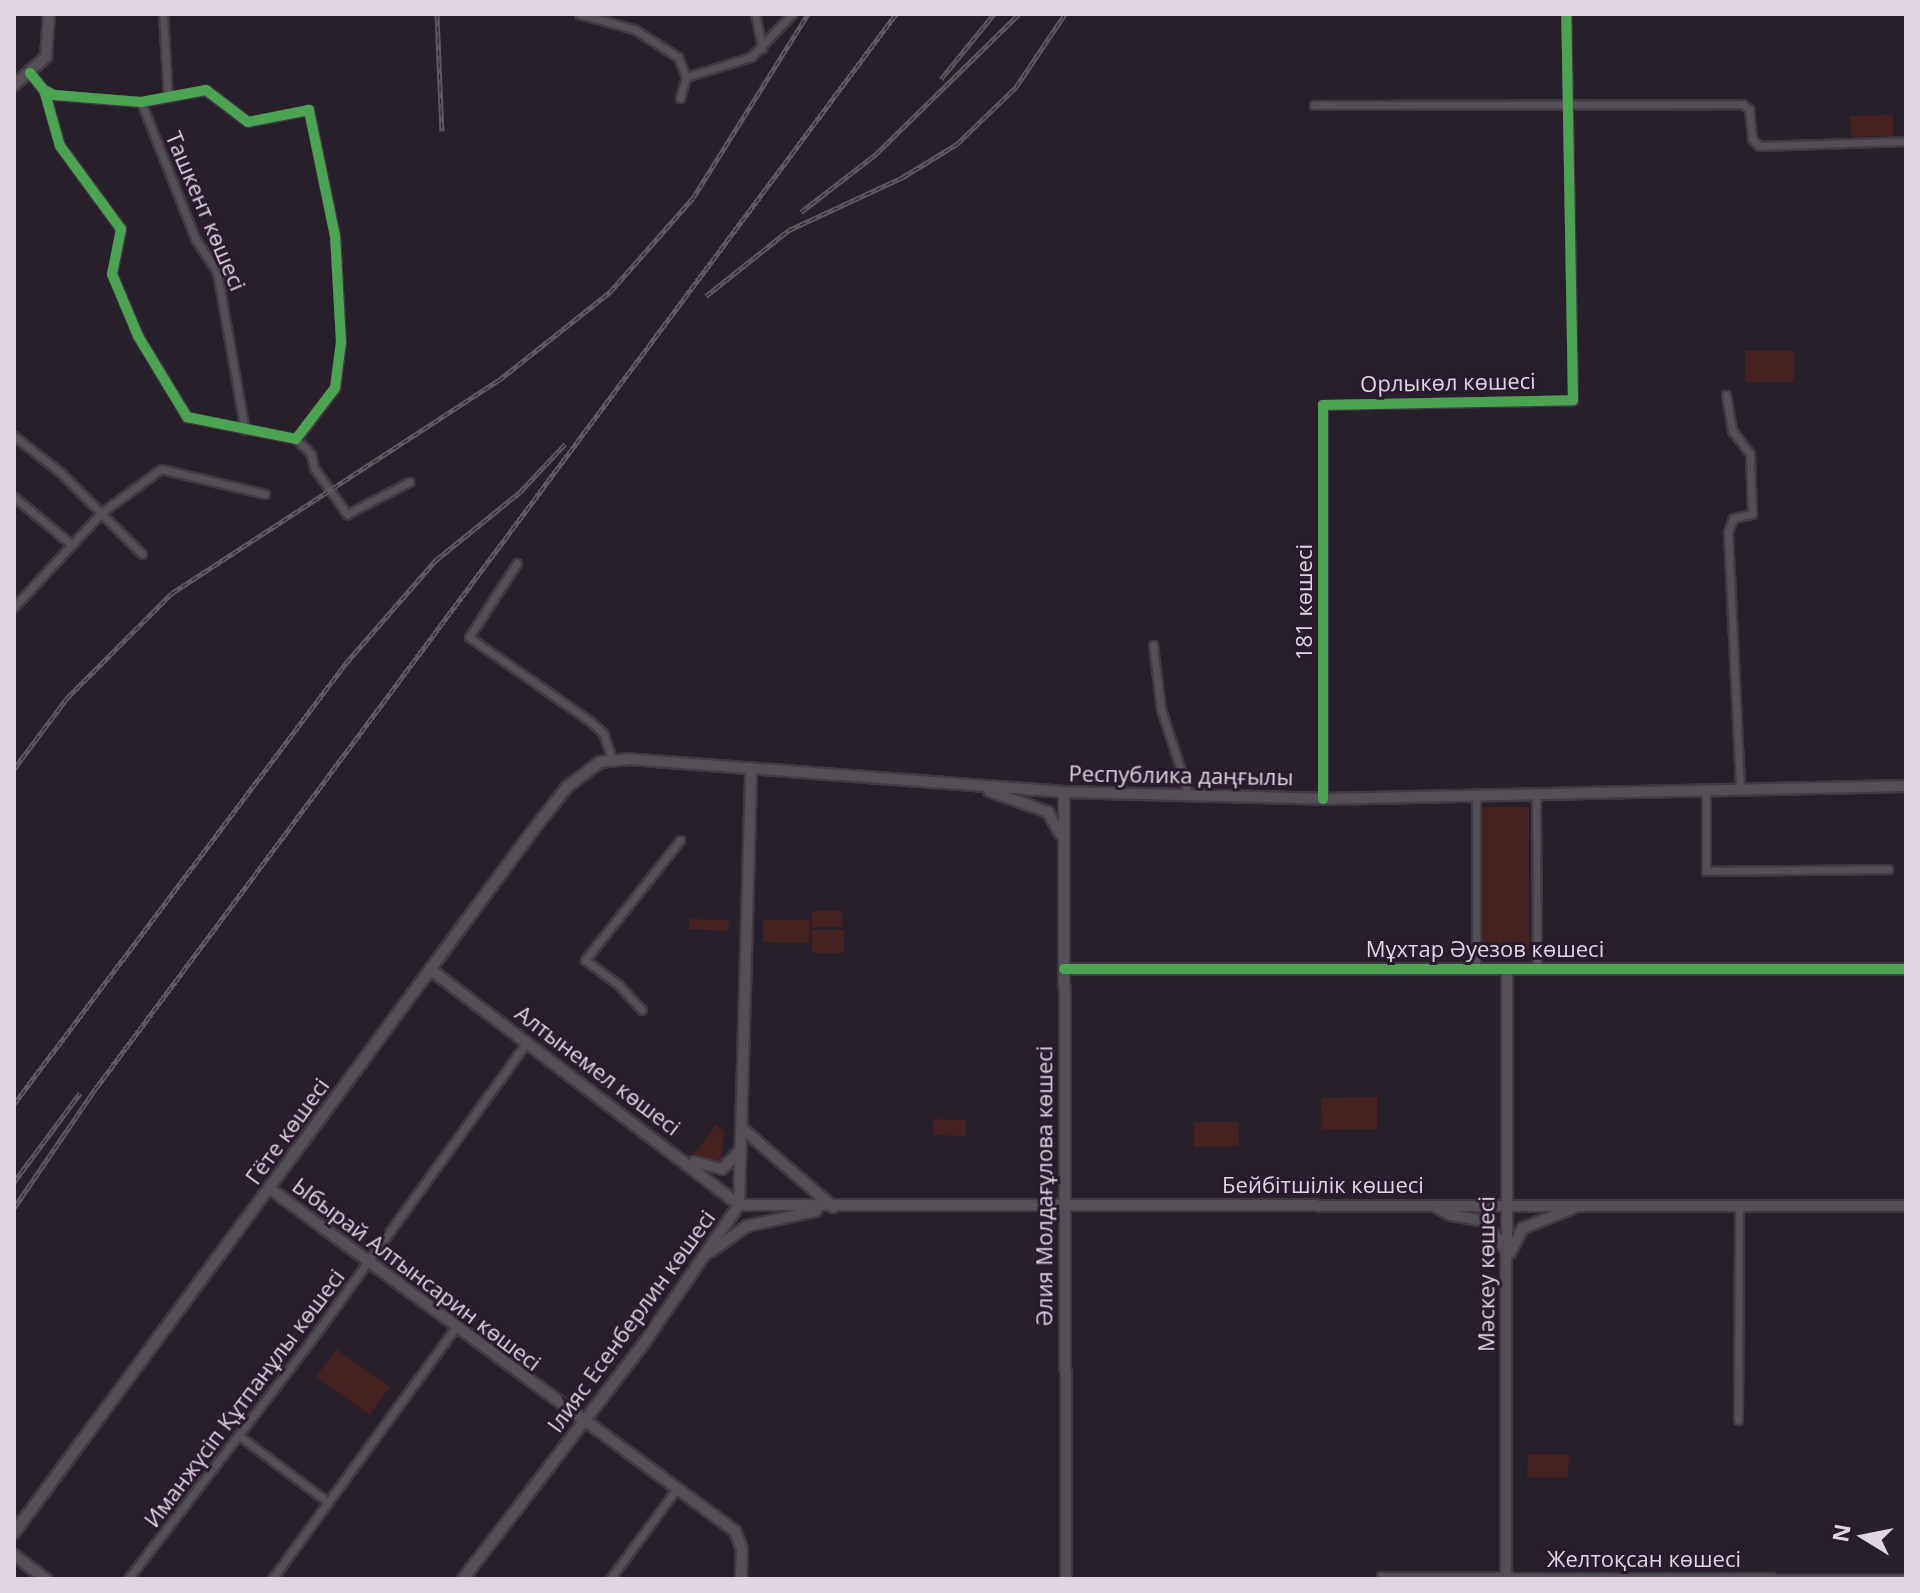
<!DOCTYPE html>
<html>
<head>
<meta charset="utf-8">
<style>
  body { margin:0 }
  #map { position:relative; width:1920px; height:1593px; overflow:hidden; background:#271f29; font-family:"Open Sans",sans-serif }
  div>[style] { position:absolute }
  .green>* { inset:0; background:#452122 }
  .roads { filter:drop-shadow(2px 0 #413a43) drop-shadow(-2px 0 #413a43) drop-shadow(0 2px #413a43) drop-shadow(0 -2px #413a43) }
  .street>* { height:7px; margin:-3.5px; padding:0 3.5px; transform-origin:3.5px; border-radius:3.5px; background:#554f57 }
  .secondary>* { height:10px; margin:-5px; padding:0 5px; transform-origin:5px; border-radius:5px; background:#554f57 }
  .rail>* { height:5px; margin-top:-2.5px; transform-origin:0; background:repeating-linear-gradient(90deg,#291b2d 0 6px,#5e5860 0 12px); box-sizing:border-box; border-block:2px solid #5e5860 }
  .cycleway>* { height:10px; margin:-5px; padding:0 5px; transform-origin:5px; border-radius:5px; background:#4ca352 }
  span { translate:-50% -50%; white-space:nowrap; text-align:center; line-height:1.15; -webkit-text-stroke:6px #291b2d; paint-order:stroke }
  .street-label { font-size:22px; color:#dfd6e2 }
  .frame { position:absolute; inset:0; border:16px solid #dfd6e2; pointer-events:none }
  .north { position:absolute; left:1824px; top:1497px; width:80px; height:80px; -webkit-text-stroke:6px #291b2d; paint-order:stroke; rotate:280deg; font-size:22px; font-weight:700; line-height:32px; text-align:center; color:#dfd6e2 }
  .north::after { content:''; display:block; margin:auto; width:28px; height:36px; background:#dfd6e2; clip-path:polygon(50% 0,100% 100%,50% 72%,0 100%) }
</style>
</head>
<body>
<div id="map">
  <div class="green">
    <div style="clip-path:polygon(1893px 115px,1893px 136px,1851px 137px,1850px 116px)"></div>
    <div style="clip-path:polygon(1745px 351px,1794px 351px,1794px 382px,1745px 382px)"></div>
    <div style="clip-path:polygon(1480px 807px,1529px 807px,1529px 955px,1479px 955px)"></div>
    <div style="clip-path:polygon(812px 911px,842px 911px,842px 927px,812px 927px)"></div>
    <div style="clip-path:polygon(689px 919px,729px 920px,728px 931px,689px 929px)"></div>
    <div style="clip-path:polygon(763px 920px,809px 920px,809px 943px,763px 942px)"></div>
    <div style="clip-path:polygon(812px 930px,844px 930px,844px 953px,812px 953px)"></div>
    <div style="clip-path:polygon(1377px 1097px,1377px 1129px,1322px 1130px,1321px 1098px)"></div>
    <div style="clip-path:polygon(933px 1119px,966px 1120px,966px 1136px,933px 1135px)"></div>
    <div style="clip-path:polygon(1194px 1122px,1238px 1122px,1239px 1146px,1194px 1147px)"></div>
    <div style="clip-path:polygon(716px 1125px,725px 1131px,721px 1157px,718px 1166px,706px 1166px,694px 1154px)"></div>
    <div style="clip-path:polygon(336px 1349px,390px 1387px,370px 1415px,316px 1377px)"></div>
    <div style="clip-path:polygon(1528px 1454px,1569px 1455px,1568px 1478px,1527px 1477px)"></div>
  </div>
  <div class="roads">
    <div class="street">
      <div style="left:163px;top:14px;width:83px;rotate:86.6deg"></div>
      <div style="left:579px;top:14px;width:57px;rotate:15.3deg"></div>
      <div style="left:634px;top:29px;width:52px;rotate:32.5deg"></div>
      <div style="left:678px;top:57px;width:22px;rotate:68deg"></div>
      <div style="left:686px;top:77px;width:22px;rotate:106deg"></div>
      <div style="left:755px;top:14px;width:35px;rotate:78deg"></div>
      <div style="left:30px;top:73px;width:22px;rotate:51deg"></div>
      <div style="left:44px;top:90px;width:58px;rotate:74.1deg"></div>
      <div style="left:60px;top:146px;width:103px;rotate:53.7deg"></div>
      <div style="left:121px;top:229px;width:46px;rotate:101.3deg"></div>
      <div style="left:112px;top:274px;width:67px;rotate:67.2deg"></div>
      <div style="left:138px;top:336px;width:95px;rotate:58.8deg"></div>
      <div style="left:187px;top:417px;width:111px;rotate:11.4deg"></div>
      <div style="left:296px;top:439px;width:64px;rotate:-52.6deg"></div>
      <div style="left:335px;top:388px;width:46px;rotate:-82.6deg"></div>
      <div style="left:341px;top:342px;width:106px;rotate:-93.2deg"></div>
      <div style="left:335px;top:236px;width:129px;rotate:-101.7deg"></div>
      <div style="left:309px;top:110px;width:62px;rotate:168.9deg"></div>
      <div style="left:248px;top:122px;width:53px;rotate:-142.7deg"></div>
      <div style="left:206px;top:90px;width:66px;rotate:169.5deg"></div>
      <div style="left:141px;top:102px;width:87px;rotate:-175.4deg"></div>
      <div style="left:54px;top:95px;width:11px;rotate:-153deg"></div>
      <div style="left:686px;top:77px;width:68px;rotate:-17.1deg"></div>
      <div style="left:751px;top:57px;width:59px;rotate:-46.4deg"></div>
      <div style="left:141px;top:102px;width:146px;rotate:68.3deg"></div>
      <div style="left:195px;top:238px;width:40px;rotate:57.1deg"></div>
      <div style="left:217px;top:272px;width:160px;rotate:80deg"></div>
      <div style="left:1314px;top:105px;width:428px;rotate:-0.1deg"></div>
      <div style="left:1742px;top:104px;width:9px;rotate:36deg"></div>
      <div style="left:1749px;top:109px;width:30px;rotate:84deg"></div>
      <div style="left:1752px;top:139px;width:10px;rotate:45deg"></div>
      <div style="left:1759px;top:146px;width:147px;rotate:-1.9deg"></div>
      <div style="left:1726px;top:395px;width:36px;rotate:80deg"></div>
      <div style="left:1732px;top:430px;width:30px;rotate:53deg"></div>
      <div style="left:1750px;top:454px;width:60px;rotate:88.1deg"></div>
      <div style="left:1752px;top:514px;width:19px;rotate:168deg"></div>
      <div style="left:1733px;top:518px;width:15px;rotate:110deg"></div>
      <div style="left:1728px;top:532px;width:257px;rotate:87.3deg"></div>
      <div style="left:14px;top:436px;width:58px;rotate:38deg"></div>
      <div style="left:60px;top:472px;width:116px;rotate:45deg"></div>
      <div style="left:296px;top:439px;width:21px;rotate:45deg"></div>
      <div style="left:311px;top:454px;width:14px;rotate:78deg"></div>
      <div style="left:314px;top:468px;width:57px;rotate:54.3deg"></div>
      <div style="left:347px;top:514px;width:70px;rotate:-27.3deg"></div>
      <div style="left:14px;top:497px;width:75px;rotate:39.6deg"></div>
      <div style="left:517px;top:563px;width:88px;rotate:123deg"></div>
      <div style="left:469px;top:637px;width:147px;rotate:34.8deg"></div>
      <div style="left:590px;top:721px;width:18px;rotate:43deg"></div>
      <div style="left:603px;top:733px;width:28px;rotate:71deg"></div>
      <div style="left:14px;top:607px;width:128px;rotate:-47.2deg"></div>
      <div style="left:101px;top:513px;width:74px;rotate:-36.3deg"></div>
      <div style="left:161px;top:469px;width:107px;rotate:13.5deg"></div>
      <div style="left:1153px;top:645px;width:64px;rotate:82.9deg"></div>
      <div style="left:1161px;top:709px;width:90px;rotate:72deg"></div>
      <div style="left:1706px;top:791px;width:80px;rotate:90deg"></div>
      <div style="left:1706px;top:871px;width:182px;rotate:-0.6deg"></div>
      <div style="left:1536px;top:794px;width:174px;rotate:89.7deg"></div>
      <div style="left:1323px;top:799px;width:394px;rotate:-90deg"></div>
      <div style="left:1323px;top:405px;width:250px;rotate:-1.1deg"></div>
      <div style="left:1573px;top:400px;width:386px;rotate:-91deg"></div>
      <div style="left:1476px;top:969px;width:174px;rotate:-90deg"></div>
      <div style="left:642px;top:1010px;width:34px;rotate:-133deg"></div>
      <div style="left:619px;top:985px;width:42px;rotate:-143.7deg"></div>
      <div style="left:585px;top:960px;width:153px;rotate:-51.6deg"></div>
      <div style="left:1738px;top:1420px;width:213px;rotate:-89.7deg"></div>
      <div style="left:238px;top:1435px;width:112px;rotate:36.7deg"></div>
      <div style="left:1381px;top:1576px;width:525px;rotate:0.22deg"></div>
      <div style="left:128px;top:1579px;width:302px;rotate:-52.5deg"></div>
      <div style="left:312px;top:1339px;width:367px;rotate:-54.1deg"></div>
      <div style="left:272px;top:1579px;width:312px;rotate:-53.9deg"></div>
      <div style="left:610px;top:1579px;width:113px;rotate:-53.6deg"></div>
    </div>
    <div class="secondary">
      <div style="left:14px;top:85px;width:43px;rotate:-41.2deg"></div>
      <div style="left:46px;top:57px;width:43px;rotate:-86deg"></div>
      <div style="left:989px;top:791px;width:63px;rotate:19.6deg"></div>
      <div style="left:1048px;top:812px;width:25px;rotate:61deg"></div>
      <div style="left:1064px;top:792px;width:787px;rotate:89.85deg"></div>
      <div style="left:1064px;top:969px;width:842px"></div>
      <div style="left:431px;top:970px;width:387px;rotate:37.3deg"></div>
      <div style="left:743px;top:1129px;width:119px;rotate:40.9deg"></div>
      <div style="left:694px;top:1162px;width:29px;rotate:14deg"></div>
      <div style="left:722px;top:1169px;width:25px;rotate:-45deg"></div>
      <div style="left:269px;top:1188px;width:579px;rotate:36.35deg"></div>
      <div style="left:735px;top:1531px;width:19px;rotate:69deg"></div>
      <div style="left:742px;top:1549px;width:30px;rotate:92deg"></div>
      <div style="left:739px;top:1205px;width:1167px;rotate:0.05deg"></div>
      <div style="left:1434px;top:1206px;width:19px;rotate:28deg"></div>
      <div style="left:1451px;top:1215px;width:34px;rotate:10deg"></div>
      <div style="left:1484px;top:1221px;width:35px;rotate:53deg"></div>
      <div style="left:710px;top:1252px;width:45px;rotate:-35.1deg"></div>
      <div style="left:747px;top:1226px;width:71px;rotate:-12.3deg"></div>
      <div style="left:1510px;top:1253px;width:28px;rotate:-63deg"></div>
      <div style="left:1523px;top:1228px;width:52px;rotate:-21.6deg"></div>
      <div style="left:14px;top:1533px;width:875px;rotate:-53.55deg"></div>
      <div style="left:534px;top:829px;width:53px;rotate:-51.8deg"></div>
      <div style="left:567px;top:787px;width:41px;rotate:-37.1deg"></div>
      <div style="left:600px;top:762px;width:27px;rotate:-6deg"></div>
      <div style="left:627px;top:759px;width:438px;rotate:4.3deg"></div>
      <div style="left:1064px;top:792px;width:259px;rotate:1.5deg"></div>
      <div style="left:1323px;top:799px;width:583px;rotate:-1.28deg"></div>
      <div style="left:14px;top:1555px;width:40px;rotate:37deg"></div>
      <div style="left:463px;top:1579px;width:297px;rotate:-52.5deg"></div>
      <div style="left:644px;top:1343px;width:168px;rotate:-55.5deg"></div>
      <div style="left:739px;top:1205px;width:437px;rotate:-88.4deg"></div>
      <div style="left:1506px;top:1579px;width:610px;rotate:-89.91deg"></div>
    </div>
  </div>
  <div class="rail">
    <div style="left:437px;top:14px;width:117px;rotate:87.6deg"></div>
    <div style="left:941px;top:79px;width:84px;rotate:-50.8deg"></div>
    <div style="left:801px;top:212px;width:95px;rotate:-37.7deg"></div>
    <div style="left:876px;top:154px;width:200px;rotate:-44.4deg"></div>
    <div style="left:706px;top:296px;width:106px;rotate:-38.5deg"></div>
    <div style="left:789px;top:230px;width:126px;rotate:-24.9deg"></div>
    <div style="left:903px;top:177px;width:63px;rotate:-31.4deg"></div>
    <div style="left:957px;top:144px;width:82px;rotate:-44deg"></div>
    <div style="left:1016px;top:87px;width:88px;rotate:-56.1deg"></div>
    <div style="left:14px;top:769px;width:89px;rotate:-53.3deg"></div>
    <div style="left:67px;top:698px;width:148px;rotate:-45deg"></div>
    <div style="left:172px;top:593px;width:390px;rotate:-33.1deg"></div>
    <div style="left:499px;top:380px;width:142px;rotate:-38.4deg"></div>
    <div style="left:610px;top:292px;width:125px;rotate:-48.6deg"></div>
    <div style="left:693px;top:198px;width:217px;rotate:-58deg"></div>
    <div style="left:14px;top:1104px;width:552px;rotate:-53.03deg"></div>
    <div style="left:346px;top:663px;width:137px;rotate:-48.9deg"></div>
    <div style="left:436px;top:560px;width:108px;rotate:-39deg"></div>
    <div style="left:520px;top:492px;width:66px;rotate:-46.8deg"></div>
    <div style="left:14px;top:1182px;width:111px;rotate:-53.4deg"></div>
    <div style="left:14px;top:1208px;width:145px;rotate:-55.7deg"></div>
    <div style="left:96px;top:1088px;width:1339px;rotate:-53.32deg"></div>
  </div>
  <div class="cycleway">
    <div style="left:30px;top:73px;width:22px;rotate:51deg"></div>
    <div style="left:44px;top:90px;width:58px;rotate:74.1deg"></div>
    <div style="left:60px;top:146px;width:103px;rotate:53.7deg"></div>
    <div style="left:121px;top:229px;width:46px;rotate:101.3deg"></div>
    <div style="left:112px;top:274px;width:67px;rotate:67.2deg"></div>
    <div style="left:138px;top:336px;width:95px;rotate:58.8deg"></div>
    <div style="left:187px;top:417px;width:111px;rotate:11.4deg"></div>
    <div style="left:296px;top:439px;width:64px;rotate:-52.6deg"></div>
    <div style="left:335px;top:388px;width:46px;rotate:-82.6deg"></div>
    <div style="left:341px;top:342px;width:106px;rotate:-93.2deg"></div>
    <div style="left:335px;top:236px;width:129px;rotate:-101.7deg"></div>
    <div style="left:309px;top:110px;width:62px;rotate:168.9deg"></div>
    <div style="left:248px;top:122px;width:53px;rotate:-142.7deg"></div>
    <div style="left:206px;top:90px;width:66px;rotate:169.5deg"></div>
    <div style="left:141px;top:102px;width:87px;rotate:-175.4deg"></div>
    <div style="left:54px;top:95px;width:11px;rotate:-153deg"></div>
    <div style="left:1323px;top:799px;width:394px;rotate:-90deg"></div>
    <div style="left:1323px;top:405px;width:250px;rotate:-1.1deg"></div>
    <div style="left:1573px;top:400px;width:386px;rotate:-91deg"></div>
    <div style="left:1064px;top:969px;width:842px"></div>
  </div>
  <div class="street-label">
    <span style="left:206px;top:211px;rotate:67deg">Ташкент көшесі</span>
    <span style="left:1448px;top:382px;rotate:-1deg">Орлыкөл көшесі</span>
    <span style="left:1304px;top:602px;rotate:-90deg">181 көшесі</span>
    <span style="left:1181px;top:775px;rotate:1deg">Республика даңғылы</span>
    <span style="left:1485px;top:949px">Мұхтар Әуезов көшесі</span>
    <span style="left:598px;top:1070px;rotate:37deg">Алтынемел көшесі</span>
    <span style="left:287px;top:1131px;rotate:-54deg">Гёте көшесі</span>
    <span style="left:1323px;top:1185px">Бейбітшілік көшесі</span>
    <span style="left:1044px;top:1186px;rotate:-90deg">Әлия Молдағұлова көшесі</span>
    <span style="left:417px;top:1274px;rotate:37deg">Ыбырай Алтынсарин көшесі</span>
    <span style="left:1486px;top:1274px;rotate:-90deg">Мәскеу көшесі</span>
    <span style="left:631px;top:1321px;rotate:-54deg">Ілияс Есенберлин көшесі</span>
    <span style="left:244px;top:1398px;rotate:-53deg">Иманжүсіп Құтпанұлы көшесі</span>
    <span style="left:1644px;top:1559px">Желтоқсан көшесі</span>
  </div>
  <div class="frame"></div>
  <div class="north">N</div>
</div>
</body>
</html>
